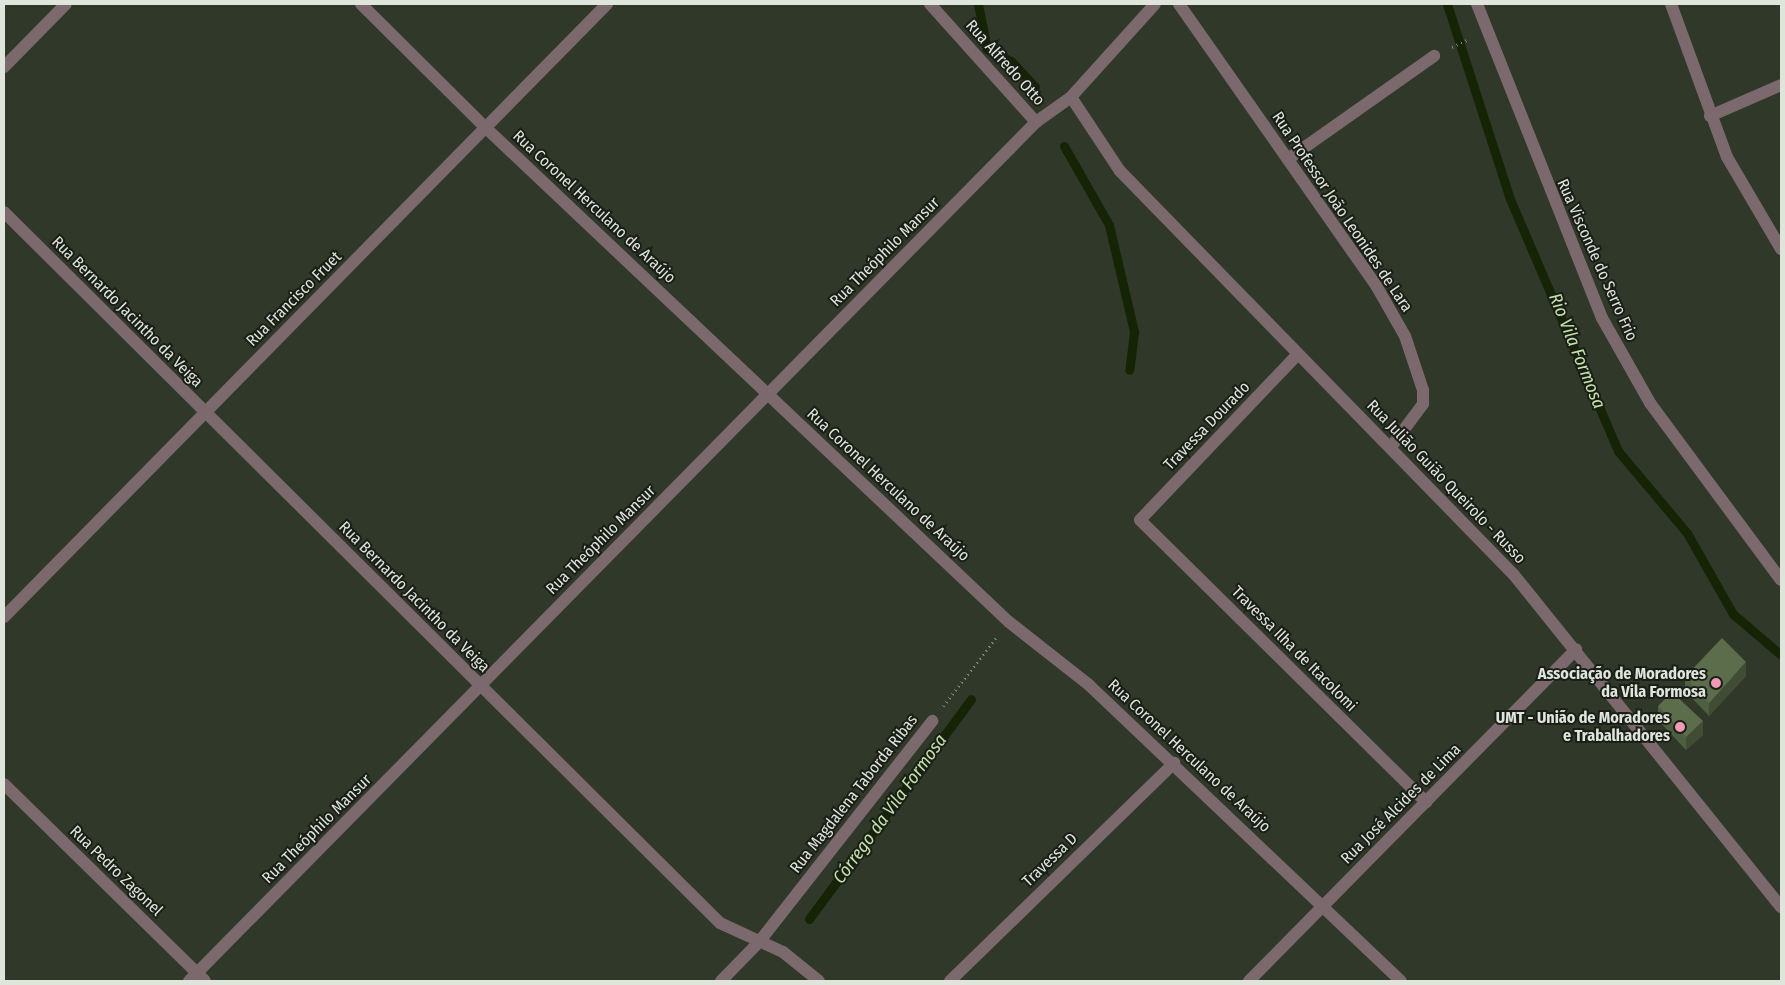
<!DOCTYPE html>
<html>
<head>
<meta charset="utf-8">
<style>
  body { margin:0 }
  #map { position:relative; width:1785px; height:985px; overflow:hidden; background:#303829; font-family:"Fira Sans Condensed",sans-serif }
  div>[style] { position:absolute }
  .stream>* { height:9px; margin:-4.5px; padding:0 4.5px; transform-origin:4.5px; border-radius:4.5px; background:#152405 }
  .path>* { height:3px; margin-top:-1.5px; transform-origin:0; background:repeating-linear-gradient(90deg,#7f8679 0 1px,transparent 0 5px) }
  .minor>* { height:12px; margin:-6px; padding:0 6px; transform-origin:6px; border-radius:6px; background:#7c696e }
  .wall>* { inset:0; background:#4e5e40 }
  .shaded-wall>* { inset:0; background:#404c34 }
  .building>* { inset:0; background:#5b6d4b }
  .dots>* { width:14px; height:14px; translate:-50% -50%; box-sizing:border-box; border:2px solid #1a1e17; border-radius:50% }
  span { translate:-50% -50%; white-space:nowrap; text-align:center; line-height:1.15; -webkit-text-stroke:4px #1a1e17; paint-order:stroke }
  .street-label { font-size:16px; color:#e0e5dc }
  .poi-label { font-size:16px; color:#e0e5dc; font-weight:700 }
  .right { translate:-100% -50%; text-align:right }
  .water-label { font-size:18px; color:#c2e2a7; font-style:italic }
  .frame { position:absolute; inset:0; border:5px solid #e0e5dc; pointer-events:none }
</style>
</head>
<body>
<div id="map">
  <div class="stream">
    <div style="left:978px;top:4px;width:46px;rotate:78.7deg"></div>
    <div style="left:987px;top:49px;width:27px;rotate:27deg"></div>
    <div style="left:1011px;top:61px;width:35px;rotate:47deg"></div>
    <div style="left:1447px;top:4px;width:205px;rotate:72.1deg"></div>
    <div style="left:1510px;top:199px;width:274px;rotate:66.8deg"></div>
    <div style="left:1618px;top:451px;width:107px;rotate:49.9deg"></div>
    <div style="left:1687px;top:533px;width:93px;rotate:60.4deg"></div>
    <div style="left:1733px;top:614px;width:63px;rotate:40.5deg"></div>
    <div style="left:1064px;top:146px;width:91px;rotate:60.3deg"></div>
    <div style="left:1109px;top:225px;width:110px;rotate:76.8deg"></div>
    <div style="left:1134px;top:332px;width:38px;rotate:97deg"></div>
    <div style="left:809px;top:919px;width:273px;rotate:-53.6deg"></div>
  </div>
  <div class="path">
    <div style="left:1452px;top:47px;width:19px;rotate:-25deg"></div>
    <div style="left:943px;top:706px;width:86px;rotate:-52.1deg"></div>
  </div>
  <div class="minor">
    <div style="left:361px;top:4px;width:176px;rotate:44.8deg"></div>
    <div style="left:486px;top:128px;width:719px;rotate:43.37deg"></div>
    <div style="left:1009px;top:622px;width:102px;rotate:38.2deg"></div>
    <div style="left:1089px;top:685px;width:430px;rotate:43.5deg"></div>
    <div style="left:930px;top:4px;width:159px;rotate:48.1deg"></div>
    <div style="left:1179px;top:4px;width:345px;rotate:55deg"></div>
    <div style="left:1377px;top:287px;width:56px;rotate:60.3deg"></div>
    <div style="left:1405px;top:336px;width:57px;rotate:71.6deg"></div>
    <div style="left:1423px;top:390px;width:14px;rotate:90deg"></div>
    <div style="left:1423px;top:404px;width:54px;rotate:126.7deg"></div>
    <div style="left:1477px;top:4px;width:338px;rotate:68.3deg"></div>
    <div style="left:1602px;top:318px;width:98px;rotate:60.5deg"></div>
    <div style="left:1650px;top:403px;width:220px;rotate:53.5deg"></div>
    <div style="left:1671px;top:4px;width:163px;rotate:69.9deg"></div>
    <div style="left:1727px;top:157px;width:107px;rotate:59.6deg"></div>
    <div style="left:4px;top:67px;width:88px;rotate:-45.5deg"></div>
    <div style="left:1071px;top:97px;width:89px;rotate:56.5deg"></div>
    <div style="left:1120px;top:171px;width:564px;rotate:45.72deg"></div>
    <div style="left:1514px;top:575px;width:426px;rotate:51.2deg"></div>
    <div style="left:1710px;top:116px;width:77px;rotate:-23.6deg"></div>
    <div style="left:1288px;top:159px;width:179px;rotate:-35.2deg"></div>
    <div style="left:4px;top:212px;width:1009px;rotate:44.8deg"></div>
    <div style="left:720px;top:923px;width:69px;rotate:24.7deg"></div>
    <div style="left:783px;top:952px;width:46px;rotate:38.9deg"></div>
    <div style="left:1298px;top:354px;width:229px;rotate:133.6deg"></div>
    <div style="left:1140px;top:520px;width:402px;rotate:44.6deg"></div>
    <div style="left:4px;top:617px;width:860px;rotate:-45.47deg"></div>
    <div style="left:4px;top:784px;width:281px;rotate:44.4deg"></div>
    <div style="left:189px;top:981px;width:1206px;rotate:-45.4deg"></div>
    <div style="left:1036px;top:122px;width:43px;rotate:-35.5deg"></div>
    <div style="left:1071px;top:97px;width:125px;rotate:-47.9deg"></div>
    <div style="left:721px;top:981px;width:54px;rotate:-45.7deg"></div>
    <div style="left:759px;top:942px;width:281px;rotate:-51.9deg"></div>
    <div style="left:950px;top:981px;width:313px;rotate:-44.2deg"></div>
    <div style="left:1249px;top:981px;width:466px;rotate:-45.4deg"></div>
  </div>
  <div class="wall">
    <div style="clip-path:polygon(1746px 676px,1709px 716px,1685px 691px,1685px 677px)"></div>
    <div style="clip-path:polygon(1658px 706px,1703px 735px,1686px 750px,1658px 720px)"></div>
  </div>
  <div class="shaded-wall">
    <div style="clip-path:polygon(1746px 662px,1746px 676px,1709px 716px,1709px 703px)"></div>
    <div style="clip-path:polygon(1703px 721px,1703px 735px,1686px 750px,1686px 737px)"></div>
  </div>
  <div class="building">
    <div style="clip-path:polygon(1722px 638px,1746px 662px,1709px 703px,1685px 677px)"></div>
    <div style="clip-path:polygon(1672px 692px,1703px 721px,1686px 737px,1658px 706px)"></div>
  </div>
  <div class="dots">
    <div style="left:1716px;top:683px;background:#f09ab6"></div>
    <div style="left:1680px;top:727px;background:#f09ab6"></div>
  </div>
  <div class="street-label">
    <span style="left:1005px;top:63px;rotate:48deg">Rua Alfredo Otto</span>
    <span style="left:594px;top:207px;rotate:43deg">Rua Coronel Herculano de Araújo</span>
    <span style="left:1342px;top:212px;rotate:56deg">Rua Professor João Leonides de Lara</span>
    <span style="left:885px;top:252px;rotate:-45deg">Rua Theóphilo Mansur</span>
    <span style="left:1597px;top:260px;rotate:66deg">Rua Visconde do Serro Frio</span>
    <span style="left:294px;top:299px;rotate:-45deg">Rua Francisco Fruet</span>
    <span style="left:127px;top:312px;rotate:45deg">Rua Bernardo Jacintho da Veiga</span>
    <span style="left:1207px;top:426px;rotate:-46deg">Travessa Dourado</span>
    <span style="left:1446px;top:482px;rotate:46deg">Rua Julião Guião Queirolo - Russo</span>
    <span style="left:888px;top:485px;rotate:43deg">Rua Coronel Herculano de Araújo</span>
    <span style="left:601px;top:540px;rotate:-45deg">Rua Theóphilo Mansur</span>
    <span style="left:414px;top:597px;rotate:45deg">Rua Bernardo Jacintho da Veiga</span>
    <span style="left:1294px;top:649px;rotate:45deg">Travessa Ilha de Itacolomi</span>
    <span style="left:1189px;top:756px;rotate:43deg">Rua Coronel Herculano de Araújo</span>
    <span style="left:854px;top:794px;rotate:-52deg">Rua Magdalena Taborda Ribas</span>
    <span style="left:1401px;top:804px;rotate:-45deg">Rua José Alcides de Lima</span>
    <span style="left:317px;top:829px;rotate:-45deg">Rua Theóphilo Mansur</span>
    <span style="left:1050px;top:860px;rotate:-44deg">Travessa D</span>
    <span style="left:116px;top:871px;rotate:44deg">Rua Pedro Zagonel</span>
  </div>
  <div class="poi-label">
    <span class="right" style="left:1706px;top:683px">Associação de Moradores<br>da Vila Formosa</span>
    <span class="right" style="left:1670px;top:727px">UMT - União de Moradores<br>e Trabalhadores</span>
  </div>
  <div class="water-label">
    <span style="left:1577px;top:351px;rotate:68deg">Rio Vila Formosa</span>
    <span style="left:890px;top:809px;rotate:-54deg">Córrego da Vila Formosa</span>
  </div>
  <div class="frame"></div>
</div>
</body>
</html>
